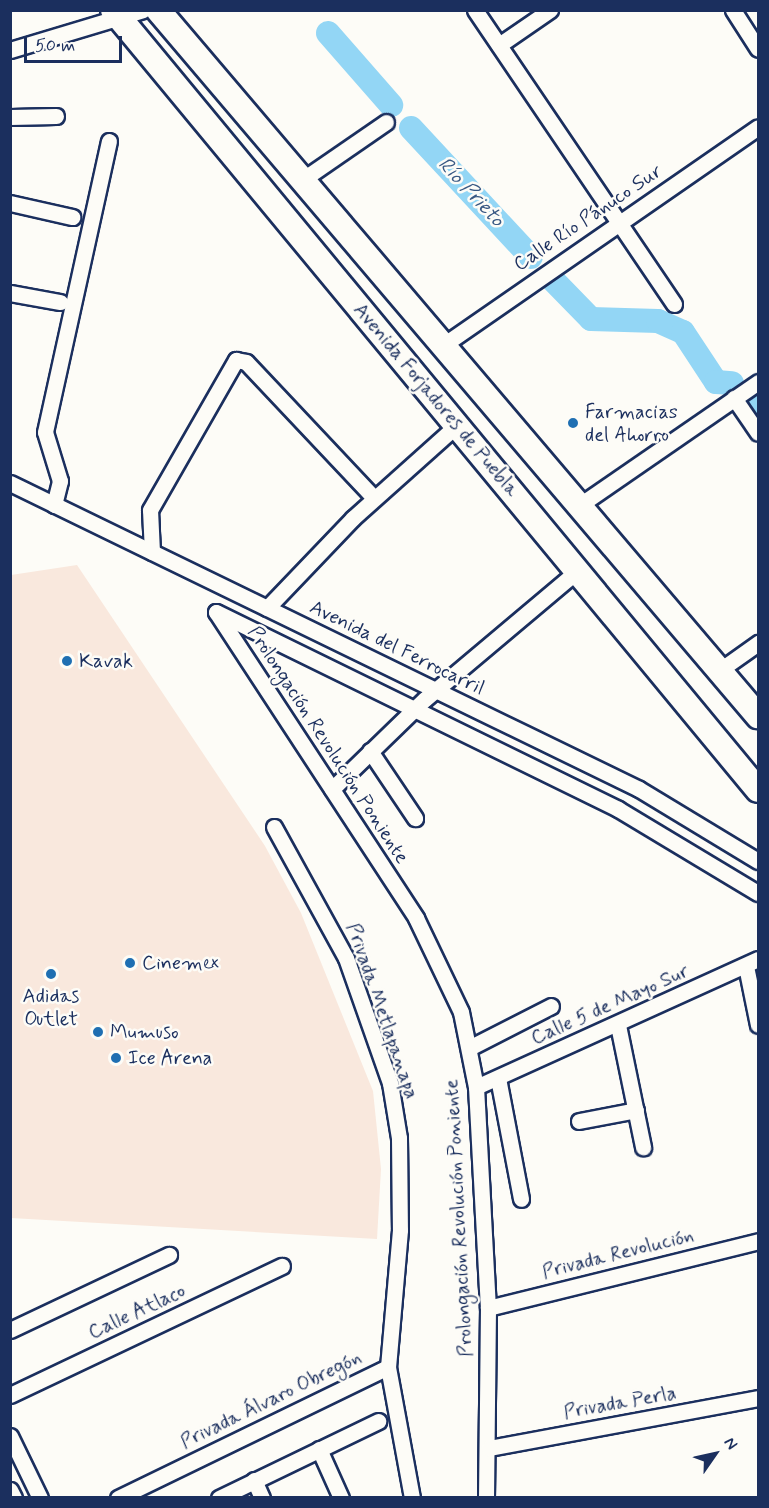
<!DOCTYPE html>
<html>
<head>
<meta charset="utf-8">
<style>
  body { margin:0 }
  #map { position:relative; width:769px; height:1508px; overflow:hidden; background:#fdfcf7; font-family:Mynerve,sans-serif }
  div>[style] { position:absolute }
  .built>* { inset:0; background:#f9e8dd }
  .river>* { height:24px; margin:-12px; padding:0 12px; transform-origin:12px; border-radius:12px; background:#93d6f5 }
  .roads { filter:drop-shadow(2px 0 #1b2f5e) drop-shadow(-2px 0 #1b2f5e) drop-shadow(0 2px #1b2f5e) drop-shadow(0 -2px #1b2f5e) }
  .street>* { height:15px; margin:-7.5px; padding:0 7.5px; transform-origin:7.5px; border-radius:7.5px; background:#fdfcf7 }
  .primary>* { height:24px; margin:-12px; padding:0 12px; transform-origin:12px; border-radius:12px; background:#fdfcf7 }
  .dots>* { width:16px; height:16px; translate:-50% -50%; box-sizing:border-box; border:3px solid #fdfcf7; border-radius:50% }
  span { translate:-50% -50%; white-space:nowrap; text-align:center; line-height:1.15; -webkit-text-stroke:5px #fdfcf7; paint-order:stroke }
  .street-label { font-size:20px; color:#1b2f5e }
  .poi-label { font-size:20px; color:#1b2f5e }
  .left { translate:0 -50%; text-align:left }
  .water-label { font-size:21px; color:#395984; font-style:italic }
  .frame { position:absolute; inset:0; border:12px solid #1b2f5e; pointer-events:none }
  .north { position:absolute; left:685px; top:1424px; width:60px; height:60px; -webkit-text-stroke:4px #fdfcf7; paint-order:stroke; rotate:56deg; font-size:16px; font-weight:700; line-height:24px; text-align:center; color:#1b2f5e }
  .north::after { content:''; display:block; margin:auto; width:21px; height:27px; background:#1b2f5e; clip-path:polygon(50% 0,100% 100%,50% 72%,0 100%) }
  .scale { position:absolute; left:24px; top:36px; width:98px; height:27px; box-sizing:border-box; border:3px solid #1b2f5e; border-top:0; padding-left:8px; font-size:18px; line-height:21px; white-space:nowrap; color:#1b2f5e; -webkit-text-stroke:4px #fdfcf7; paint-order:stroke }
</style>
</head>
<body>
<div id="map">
  <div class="built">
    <div style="clip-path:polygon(77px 565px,265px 846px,301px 913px,373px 1091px,381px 1169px,377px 1239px,11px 1218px,11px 575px)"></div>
  </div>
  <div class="river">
    <div style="left:328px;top:33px;width:96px;rotate:48.8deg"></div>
    <div style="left:411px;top:128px;width:176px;rotate:47.1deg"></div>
    <div style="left:551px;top:278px;width:57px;rotate:45.7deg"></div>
    <div style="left:591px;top:319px;width:67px;rotate:1.7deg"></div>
    <div style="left:658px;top:321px;width:27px;rotate:24deg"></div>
    <div style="left:683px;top:332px;width:60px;rotate:56.6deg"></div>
    <div style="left:716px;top:382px;width:16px;rotate:4deg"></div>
    <div style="left:746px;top:401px;width:19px;rotate:51deg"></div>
  </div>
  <div class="roads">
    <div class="street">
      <div style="left:475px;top:10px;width:355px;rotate:55.9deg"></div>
      <div style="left:733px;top:10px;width:46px;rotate:57.3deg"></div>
      <div style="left:499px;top:45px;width:62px;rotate:-34.5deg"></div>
      <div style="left:10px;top:50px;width:139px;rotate:-16.7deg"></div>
      <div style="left:10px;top:117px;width:46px;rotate:-1.2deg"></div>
      <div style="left:302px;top:180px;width:102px;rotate:-34.6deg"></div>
      <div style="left:10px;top:203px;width:64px;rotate:12.7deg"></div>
      <div style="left:10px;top:293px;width:51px;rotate:10.2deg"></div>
      <div style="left:442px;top:346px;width:384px;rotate:-34.7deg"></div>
      <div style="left:734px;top:398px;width:42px;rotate:55.6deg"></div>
      <div style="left:10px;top:483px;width:699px;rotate:25.94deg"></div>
      <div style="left:639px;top:789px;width:139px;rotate:31.2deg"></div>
      <div style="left:54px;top:505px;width:25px;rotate:-76deg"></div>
      <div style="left:60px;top:481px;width:51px;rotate:-107deg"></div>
      <div style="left:45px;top:432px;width:298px;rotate:-77.6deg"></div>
      <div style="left:577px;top:507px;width:220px;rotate:-34.6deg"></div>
      <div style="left:152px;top:552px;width:42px;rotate:-92.7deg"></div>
      <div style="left:150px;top:510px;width:173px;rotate:-60.2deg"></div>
      <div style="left:236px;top:360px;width:10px;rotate:11deg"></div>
      <div style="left:246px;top:362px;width:187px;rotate:46.7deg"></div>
      <div style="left:267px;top:608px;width:124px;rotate:-46.3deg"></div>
      <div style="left:353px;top:518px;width:140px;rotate:-41.8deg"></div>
      <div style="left:216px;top:612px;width:366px;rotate:56.8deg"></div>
      <div style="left:416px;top:918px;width:104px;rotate:64.4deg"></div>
      <div style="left:461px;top:1012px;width:76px;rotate:78.7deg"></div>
      <div style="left:476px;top:1087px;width:221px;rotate:86.9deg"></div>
      <div style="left:488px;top:1308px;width:190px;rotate:90.6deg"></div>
      <div style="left:216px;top:612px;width:448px;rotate:26.1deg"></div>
      <div style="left:618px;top:809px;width:163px;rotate:31deg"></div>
      <div style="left:720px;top:670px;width:47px;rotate:-35.4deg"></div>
      <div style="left:370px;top:751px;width:81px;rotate:56.1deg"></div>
      <div style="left:332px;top:789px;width:129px;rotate:-44.1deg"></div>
      <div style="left:425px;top:699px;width:200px;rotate:-40.1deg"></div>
      <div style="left:274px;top:827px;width:149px;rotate:61.2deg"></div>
      <div style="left:346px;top:958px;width:133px;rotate:70.6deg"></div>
      <div style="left:390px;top:1083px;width:56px;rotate:80.7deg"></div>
      <div style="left:399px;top:1138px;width:92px;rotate:89.4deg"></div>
      <div style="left:400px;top:1230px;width:138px;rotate:95deg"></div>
      <div style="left:388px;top:1367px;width:133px;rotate:79.6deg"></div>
      <div style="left:746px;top:966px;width:60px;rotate:78.5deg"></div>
      <div style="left:618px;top:1025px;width:125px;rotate:78.4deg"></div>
      <div style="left:469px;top:1048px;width:92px;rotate:-27.1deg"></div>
      <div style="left:498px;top:1078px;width:123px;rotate:79.2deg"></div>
      <div style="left:476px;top:1087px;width:310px;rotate:-24.4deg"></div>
      <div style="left:579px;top:1121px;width:58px;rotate:-10.9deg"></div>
      <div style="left:488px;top:1308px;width:278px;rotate:-13.9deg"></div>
      <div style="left:10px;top:1330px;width:176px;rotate:-25.3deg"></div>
      <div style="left:10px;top:1395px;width:301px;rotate:-25.4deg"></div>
      <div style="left:10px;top:1436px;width:69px;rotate:64.2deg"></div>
      <div style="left:489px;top:1448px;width:274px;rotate:-10.5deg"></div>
      <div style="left:319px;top:1449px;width:54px;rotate:65.8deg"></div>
      <div style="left:254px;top:1480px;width:20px;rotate:66deg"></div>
      <div style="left:10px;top:1490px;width:9px;rotate:63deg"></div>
      <div style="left:118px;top:1498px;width:300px;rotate:-25.9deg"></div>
      <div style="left:219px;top:1498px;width:177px;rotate:-25.8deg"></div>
    </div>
    <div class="primary">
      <div style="left:113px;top:10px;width:1012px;rotate:50.41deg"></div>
      <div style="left:158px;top:10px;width:927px;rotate:49.64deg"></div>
    </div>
  </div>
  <div class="dots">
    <div style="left:573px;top:423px;background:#1f6fb2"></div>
    <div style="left:67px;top:661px;background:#1f6fb2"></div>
    <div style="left:130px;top:963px;background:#1f6fb2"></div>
    <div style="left:51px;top:974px;background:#1f6fb2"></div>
    <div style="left:98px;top:1032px;background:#1f6fb2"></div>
    <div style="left:116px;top:1058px;background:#1f6fb2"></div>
  </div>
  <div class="street-label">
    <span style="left:588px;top:218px;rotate:-34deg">Calle Río Pánuco Sur</span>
    <span style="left:436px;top:400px;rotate:50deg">Avenida Forjadores de Puebla</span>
    <span style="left:397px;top:648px;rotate:26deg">Avenida del Ferrocarril</span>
    <span style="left:328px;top:745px;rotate:57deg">Prolongación Revolución Poniente</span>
    <span style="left:610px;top:1005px;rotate:-24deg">Calle 5 de Mayo Sur</span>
    <span style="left:382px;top:1011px;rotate:71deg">Privada Metlapanapa</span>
    <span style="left:459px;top:1218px;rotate:-93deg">Prolongación Revolución Poniente</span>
    <span style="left:618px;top:1254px;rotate:-14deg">Privada Revolución</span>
    <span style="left:137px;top:1312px;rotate:-25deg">Calle Atlaco</span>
    <span style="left:271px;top:1400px;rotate:-26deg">Privada Álvaro Obregón</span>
    <span style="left:620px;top:1403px;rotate:-10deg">Privada Perla</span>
  </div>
  <div class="poi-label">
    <span class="left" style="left:585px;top:424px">Farmacias<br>del Ahorro</span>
    <span class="left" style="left:79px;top:661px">Kavak</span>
    <span class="left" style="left:142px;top:963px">Cinemex</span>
    <span style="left:51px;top:1008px">Adidas<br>Outlet</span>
    <span class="left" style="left:110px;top:1032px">Mumuso</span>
    <span class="left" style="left:128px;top:1058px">Ice Arena</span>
  </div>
  <div class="water-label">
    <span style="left:471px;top:192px;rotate:47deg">Río Prieto</span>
  </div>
  <div class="frame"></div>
  <div class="north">N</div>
  <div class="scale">50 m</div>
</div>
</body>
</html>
